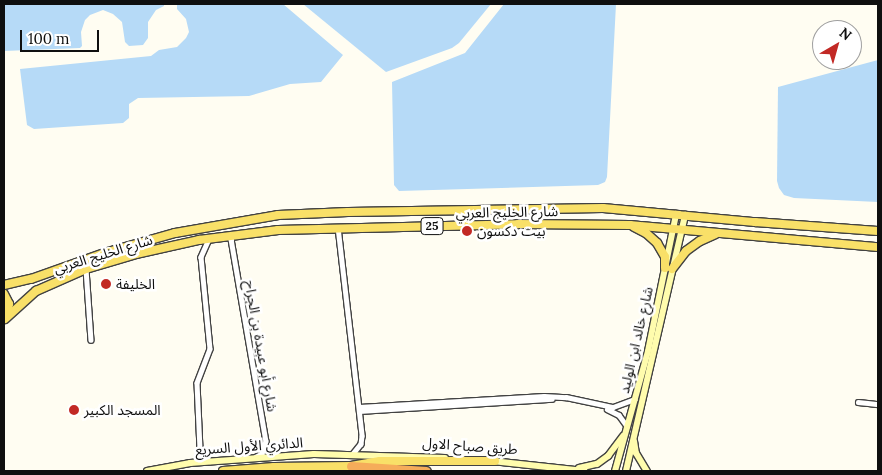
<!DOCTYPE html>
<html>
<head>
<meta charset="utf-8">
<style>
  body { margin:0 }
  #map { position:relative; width:882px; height:475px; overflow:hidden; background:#fffdf2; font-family:Lora,"Noto Sans Arabic",serif }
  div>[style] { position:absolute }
  .water>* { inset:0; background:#b6daf7 }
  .roads { filter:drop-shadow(1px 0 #424242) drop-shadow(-1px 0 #424242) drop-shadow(0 1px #424242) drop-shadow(0 -1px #424242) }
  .street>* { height:4.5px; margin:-2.25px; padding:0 2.25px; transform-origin:2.25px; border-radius:2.25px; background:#fff }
  .secondary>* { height:6px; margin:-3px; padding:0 3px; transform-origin:3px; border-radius:3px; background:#fffcad }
  .primary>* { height:8px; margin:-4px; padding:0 4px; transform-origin:4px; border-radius:4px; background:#f9e068 }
  .highway>* { height:9px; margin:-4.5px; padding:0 4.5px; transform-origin:4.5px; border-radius:4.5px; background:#f5ac5a }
  .dots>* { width:14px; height:14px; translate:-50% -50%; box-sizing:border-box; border:2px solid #fff; border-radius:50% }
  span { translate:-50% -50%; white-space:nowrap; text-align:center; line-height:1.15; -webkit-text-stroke:5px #fff; paint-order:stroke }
  .shield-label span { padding:1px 4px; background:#fff; border:1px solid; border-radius:4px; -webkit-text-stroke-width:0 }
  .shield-label { font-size:12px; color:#0f0f0f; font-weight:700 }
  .street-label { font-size:14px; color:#0f0f0f }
  .poi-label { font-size:14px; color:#0f0f0f }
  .left { translate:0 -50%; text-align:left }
  .frame { position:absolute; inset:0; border:5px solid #0f0f0f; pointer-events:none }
  .north { position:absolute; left:812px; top:20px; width:50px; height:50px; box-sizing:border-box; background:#fff; border:1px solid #9f9f9f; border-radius:50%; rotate:38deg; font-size:14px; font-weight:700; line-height:20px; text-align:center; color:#0f0f0f }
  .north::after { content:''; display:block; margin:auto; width:18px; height:22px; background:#c22925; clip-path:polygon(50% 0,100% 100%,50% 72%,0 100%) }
  .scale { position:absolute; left:20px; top:30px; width:79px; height:22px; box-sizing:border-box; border:2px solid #0f0f0f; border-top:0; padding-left:6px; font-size:15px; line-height:18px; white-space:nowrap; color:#0f0f0f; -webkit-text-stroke:4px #fff; paint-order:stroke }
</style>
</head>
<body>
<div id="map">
  <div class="water">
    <div style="clip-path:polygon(4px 4px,164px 4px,164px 6px,156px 10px,148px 22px,148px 38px,143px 45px,129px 46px,125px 42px,122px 22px,113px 14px,103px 10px,90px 15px,85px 20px,81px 32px,82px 46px,80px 48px,4px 51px)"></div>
    <div style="clip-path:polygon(177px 4px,283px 4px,343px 55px,321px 82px,290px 84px,249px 96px,138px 98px,129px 104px,129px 118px,123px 123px,34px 129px,27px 125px,20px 69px,151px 56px,159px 50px,177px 47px,186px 38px,189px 32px,186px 19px,177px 9px)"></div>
    <div style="clip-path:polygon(303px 4px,491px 4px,459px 43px,452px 48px,386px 72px)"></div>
    <div style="clip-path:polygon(504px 4px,616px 4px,607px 177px,605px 182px,598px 185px,399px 191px,394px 185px,392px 82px,465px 53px)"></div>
    <div style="clip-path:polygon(878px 60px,878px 202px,794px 198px,784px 195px,779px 188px,777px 181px,778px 87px)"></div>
  </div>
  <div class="roads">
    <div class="street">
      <div style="left:338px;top:227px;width:210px;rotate:83.4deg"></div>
      <div style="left:362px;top:436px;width:8px;rotate:97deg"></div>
      <div style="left:361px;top:444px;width:13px;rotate:129deg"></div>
      <div style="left:229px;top:236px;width:4px;rotate:56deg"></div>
      <div style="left:231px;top:239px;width:205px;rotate:80.2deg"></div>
      <div style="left:266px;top:441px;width:14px;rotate:107deg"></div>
      <div style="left:262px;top:454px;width:7px;rotate:153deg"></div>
      <div style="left:209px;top:239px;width:20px;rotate:114deg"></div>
      <div style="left:201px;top:257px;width:92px;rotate:84.4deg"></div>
      <div style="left:210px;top:349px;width:36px;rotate:111deg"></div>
      <div style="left:197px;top:383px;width:65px;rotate:87.4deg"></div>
      <div style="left:200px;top:448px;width:8px;rotate:67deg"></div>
      <div style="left:203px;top:455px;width:9px;rotate:41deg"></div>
      <div style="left:86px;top:269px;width:71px;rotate:86deg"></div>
      <div style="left:858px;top:402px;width:20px;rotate:6deg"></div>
      <div style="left:359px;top:407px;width:185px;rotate:-3.4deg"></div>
      <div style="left:544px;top:396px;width:22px;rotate:3deg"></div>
      <div style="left:566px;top:397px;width:48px;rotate:12deg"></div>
      <div style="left:613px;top:407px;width:23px;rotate:-20deg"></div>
      <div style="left:607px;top:409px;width:13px;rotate:27deg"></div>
      <div style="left:619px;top:415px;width:14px;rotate:54deg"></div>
      <div style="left:359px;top:411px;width:193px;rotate:-3.6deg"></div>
    </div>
    <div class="secondary">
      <div style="left:634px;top:441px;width:12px;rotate:81deg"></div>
      <div style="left:636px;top:453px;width:21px;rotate:59deg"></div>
      <div style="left:492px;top:461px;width:93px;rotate:6.2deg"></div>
      <div style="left:579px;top:468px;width:18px;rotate:-13deg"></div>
      <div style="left:597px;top:464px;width:14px;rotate:-36deg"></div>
      <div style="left:608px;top:456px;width:25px;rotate:-53deg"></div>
      <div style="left:147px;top:471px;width:44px;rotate:-10.5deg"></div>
      <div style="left:190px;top:463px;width:124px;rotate:-4.2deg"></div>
      <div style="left:314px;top:454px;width:131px;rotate:1.7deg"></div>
      <div style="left:615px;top:471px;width:124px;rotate:-74.6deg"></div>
      <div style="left:648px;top:351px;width:140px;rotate:-78.4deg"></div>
      <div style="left:626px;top:471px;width:263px;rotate:-77deg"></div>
    </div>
    <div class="primary">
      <div style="left:634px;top:227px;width:13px;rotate:27deg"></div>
      <div style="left:646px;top:233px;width:15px;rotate:42deg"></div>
      <div style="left:657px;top:243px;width:16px;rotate:60deg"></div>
      <div style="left:665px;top:257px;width:11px;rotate:90deg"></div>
      <div style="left:672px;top:269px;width:23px;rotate:-52deg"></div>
      <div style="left:686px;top:251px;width:17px;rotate:-36deg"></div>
      <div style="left:700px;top:241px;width:17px;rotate:-24deg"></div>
      <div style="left:4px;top:285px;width:28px;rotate:-13deg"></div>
      <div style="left:31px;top:279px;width:77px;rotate:-19.6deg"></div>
      <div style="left:104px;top:253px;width:74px;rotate:-15.7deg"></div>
      <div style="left:175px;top:233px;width:105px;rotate:-9.9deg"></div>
      <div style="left:278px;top:215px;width:70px;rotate:-2.5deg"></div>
      <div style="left:348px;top:212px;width:255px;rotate:-0.9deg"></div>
      <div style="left:603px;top:208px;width:153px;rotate:5.3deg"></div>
      <div style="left:755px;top:222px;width:123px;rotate:4.2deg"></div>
      <div style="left:4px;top:294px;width:11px;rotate:63deg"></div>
      <div style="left:9px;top:304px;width:13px;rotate:103deg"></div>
      <div style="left:5px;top:319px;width:42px;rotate:-42.1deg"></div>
      <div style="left:36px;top:291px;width:55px;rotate:-23.7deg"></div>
      <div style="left:86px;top:269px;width:52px;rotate:-16.7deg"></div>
      <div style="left:136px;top:254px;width:65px;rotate:-12.5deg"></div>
      <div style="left:199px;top:240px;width:80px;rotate:-7.2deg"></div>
      <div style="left:278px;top:230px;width:240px;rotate:-1.4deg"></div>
      <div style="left:518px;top:224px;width:112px;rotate:0.5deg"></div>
      <div style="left:630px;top:225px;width:249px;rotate:5.1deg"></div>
      <div style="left:223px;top:471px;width:51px;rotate:-4.5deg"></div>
      <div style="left:274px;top:467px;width:77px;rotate:-0.7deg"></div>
      <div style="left:351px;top:466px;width:29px;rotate:-10deg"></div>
      <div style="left:380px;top:461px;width:115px"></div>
    </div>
    <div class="highway">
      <div style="left:351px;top:466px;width:75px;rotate:3.8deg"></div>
    </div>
  </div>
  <div class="dots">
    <div style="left:467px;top:231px;background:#c22925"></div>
    <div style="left:106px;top:284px;background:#c22925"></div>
    <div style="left:74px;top:410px;background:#c22925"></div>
  </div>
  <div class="shield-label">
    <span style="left:432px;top:226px">25</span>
  </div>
  <div class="street-label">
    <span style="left:507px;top:212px;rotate:-1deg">شارع الخليج العربي</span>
    <span style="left:103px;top:254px;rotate:-17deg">شارع الخليج العربي</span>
    <span style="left:636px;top:340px;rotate:-77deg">شارع خالد ابن الوليد</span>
    <span style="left:261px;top:346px;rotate:80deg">شارع أبو عبيدة بن الجراح</span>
    <span style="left:249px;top:446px;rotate:-4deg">الدائري الأول السريع</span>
    <span style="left:470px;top:446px;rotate:4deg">طريق صباح الاول</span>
  </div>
  <div class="poi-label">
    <span class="left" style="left:477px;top:231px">بيت دكسون</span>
    <span class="left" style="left:116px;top:284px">الخليفة</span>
    <span class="left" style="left:84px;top:410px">المسجد الكبير</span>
  </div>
  <div class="frame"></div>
  <div class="north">N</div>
  <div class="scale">100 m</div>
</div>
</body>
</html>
